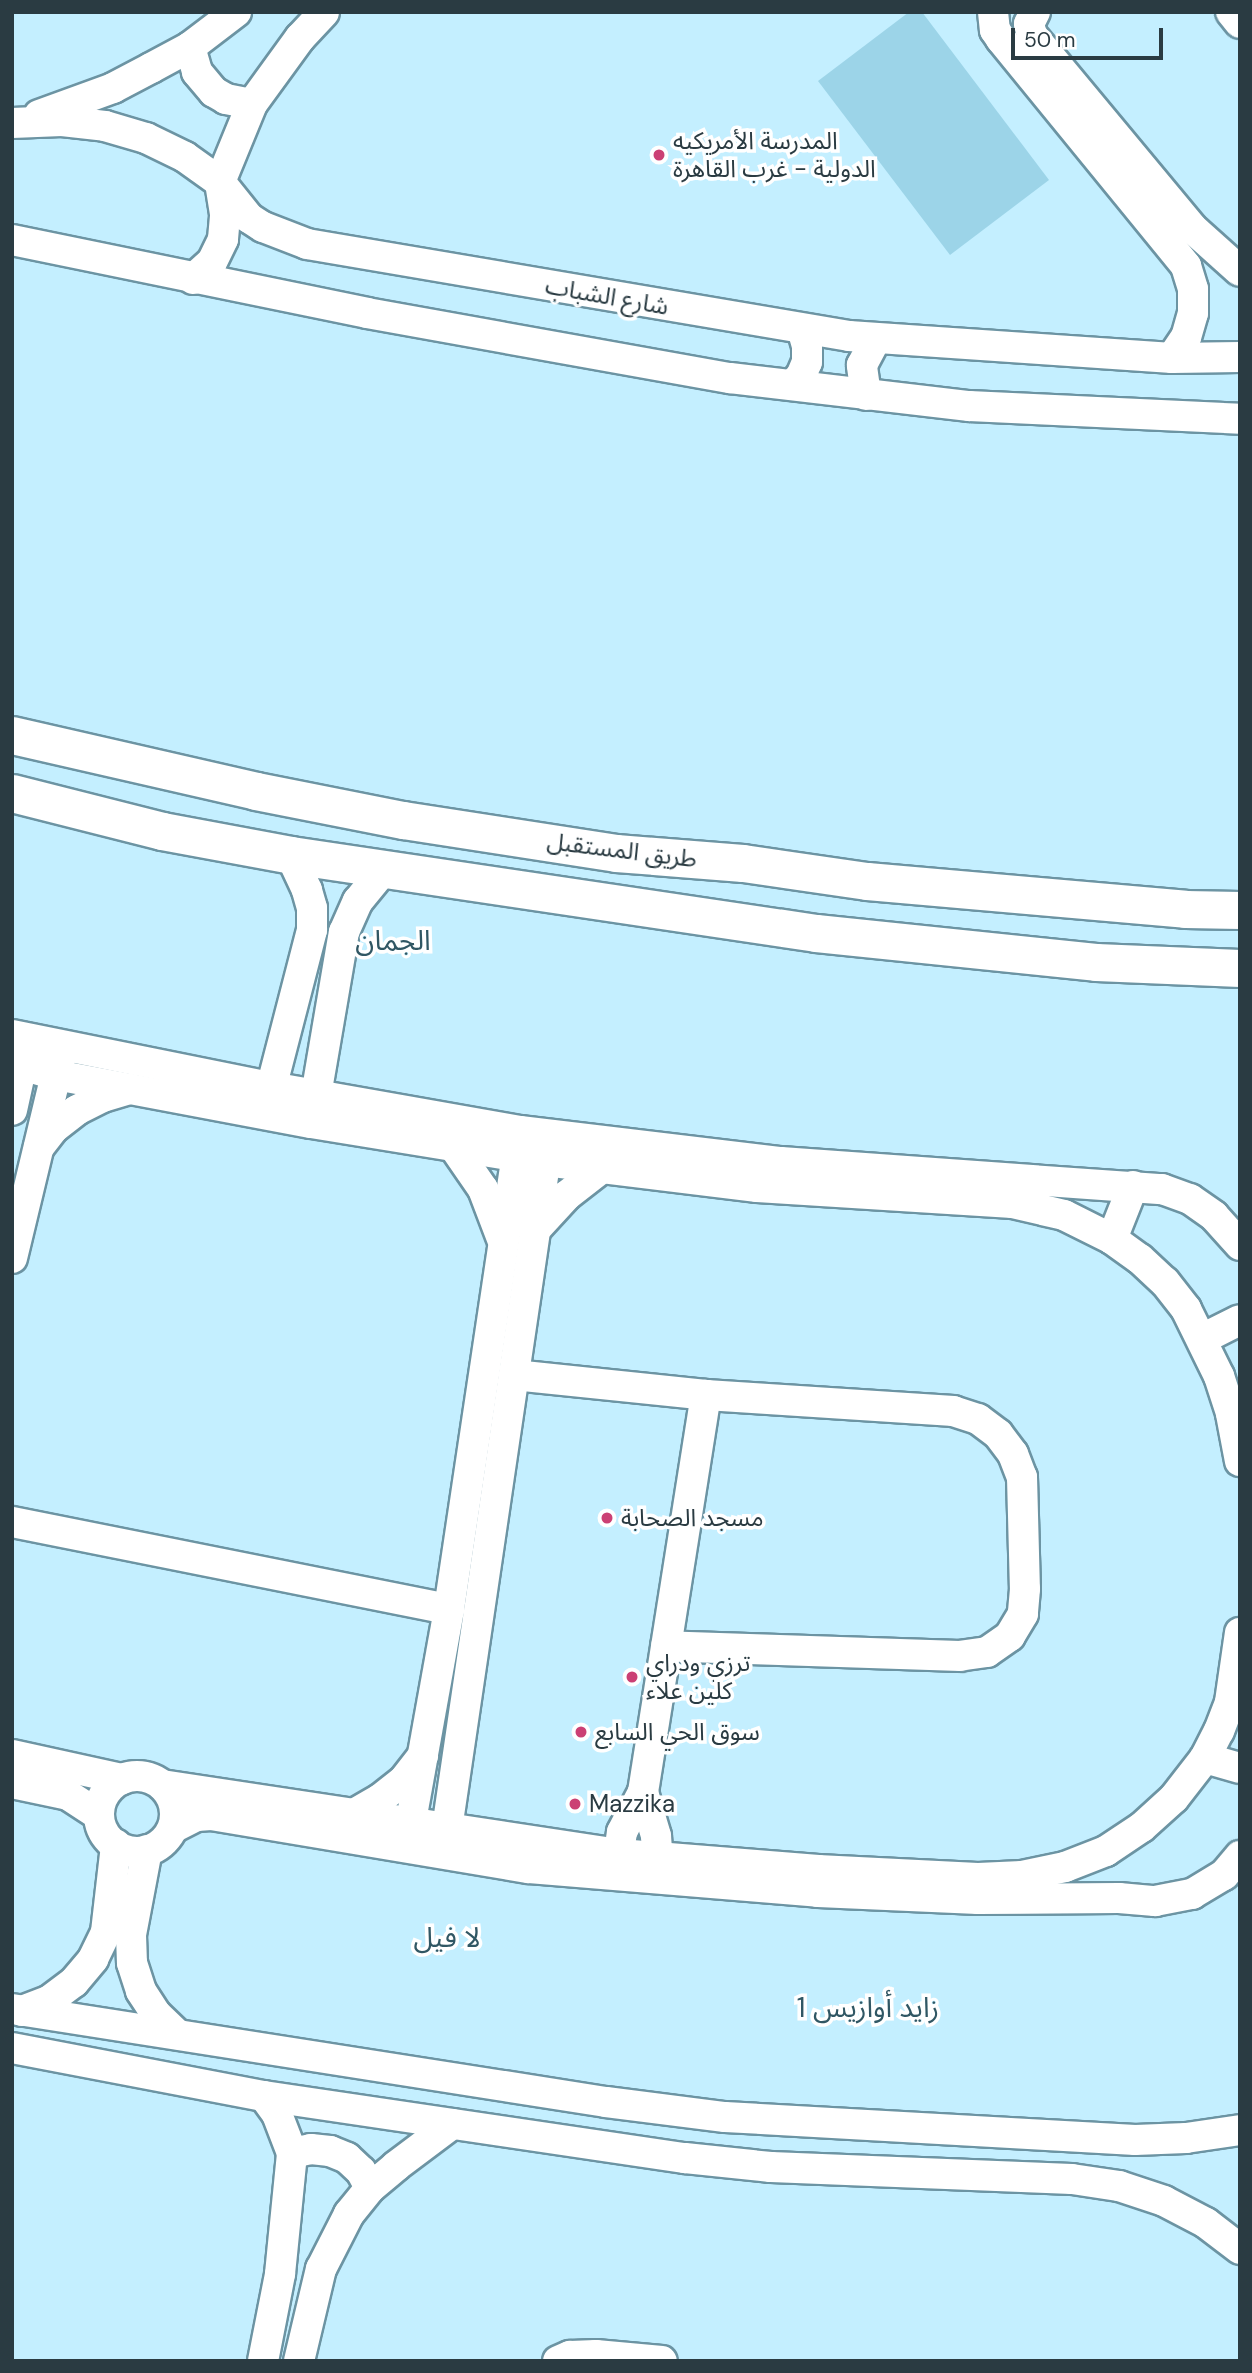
<!DOCTYPE html>
<html>
<head>
<meta charset="utf-8">
<style>
  body { margin:0 }
  #map { position:relative; width:1252px; height:2373px; overflow:hidden; background:#c4efff; font-family:"DM Sans","Noto Sans Arabic",sans-serif }
  div>[style] { position:absolute }
  .green>* { inset:0; background:#9cd4e8 }
  .roads { filter:drop-shadow(2px 0 #6c94a3) drop-shadow(-2px 0 #6c94a3) drop-shadow(0 2px #6c94a3) drop-shadow(0 -2px #6c94a3) }
  .minor>* { height:30px; margin:-15px; padding:0 15px; transform-origin:15px; border-radius:15px; background:#fff }
  .minor>.ring { margin:-15px; padding:0; box-sizing:content-box; background:none; border:30px solid #fff; border-radius:50% }
  .major>* { height:37px; margin:-18.5px; padding:0 18.5px; transform-origin:18.5px; border-radius:18.5px; background:#fff }
  .dots>* { width:19px; height:19px; translate:-50% -50%; box-sizing:border-box; border:4px solid #fff; border-radius:50% }
  span { translate:-50% -50%; white-space:nowrap; text-align:center; line-height:1.15; -webkit-text-stroke:7px #fff; paint-order:stroke }
  .poi-label { font-size:24px; color:#2a3b42 }
  .left { translate:0 -50%; text-align:left }
  .street-label { font-size:24px; color:#2a3b42 }
  .quarter-label { font-size:28px; color:#305764 }
  .frame { position:absolute; inset:0; border:14px solid #2a3b42; pointer-events:none }
  .scale { position:absolute; left:1011px; top:28px; width:152px; height:32px; box-sizing:border-box; border:4px solid #2a3b42; border-top:0; padding-left:9px; font-size:21px; line-height:24px; white-space:nowrap; color:#2a3b42; -webkit-text-stroke:5px #fff; paint-order:stroke }
</style>
</head>
<body>
<div id="map">
  <div class="green">
    <div style="clip-path:polygon(909px 12px,922px 12px,1049px 180px,950px 255px,818px 81px)"></div>
  </div>
  <div class="roads">
    <div class="minor">
      <div style="left:993px;top:12px;width:18px;rotate:84deg"></div>
      <div style="left:995px;top:30px;width:11px;rotate:56deg"></div>
      <div style="left:1001px;top:39px;width:293px;rotate:50.8deg"></div>
      <div style="left:1186px;top:266px;width:24px;rotate:73deg"></div>
      <div style="left:1193px;top:289px;width:24px;rotate:90deg"></div>
      <div style="left:1193px;top:313px;width:25px;rotate:106deg"></div>
      <div style="left:1186px;top:337px;width:25px;rotate:124deg"></div>
      <div style="left:1035px;top:12px;width:13px;rotate:117deg"></div>
      <div style="left:1029px;top:24px;width:11px;rotate:75deg"></div>
      <div style="left:1032px;top:35px;width:251px;rotate:50.3deg"></div>
      <div style="left:1192px;top:228px;width:64px;rotate:41.9deg"></div>
      <div style="left:1231px;top:12px;width:14px;rotate:51deg"></div>
      <div style="left:190px;top:47px;width:26px;rotate:74deg"></div>
      <div style="left:197px;top:72px;width:26px;rotate:50deg"></div>
      <div style="left:214px;top:92px;width:14px;rotate:30deg"></div>
      <div style="left:226px;top:99px;width:26px;rotate:11deg"></div>
      <div style="left:39px;top:115px;width:79px;rotate:-20deg"></div>
      <div style="left:113px;top:88px;width:43px;rotate:-27.8deg"></div>
      <div style="left:151px;top:68px;width:44px;rotate:-28.3deg"></div>
      <div style="left:190px;top:47px;width:58px;rotate:-37.3deg"></div>
      <div style="left:12px;top:123px;width:50px;rotate:-2.3deg"></div>
      <div style="left:62px;top:121px;width:43px;rotate:6.6deg"></div>
      <div style="left:105px;top:126px;width:43px;rotate:16.3deg"></div>
      <div style="left:146px;top:138px;width:43px;rotate:26deg"></div>
      <div style="left:185px;top:157px;width:43px;rotate:35.5deg"></div>
      <div style="left:220px;top:182px;width:46px;rotate:51.1deg"></div>
      <div style="left:249px;top:218px;width:17px;rotate:33deg"></div>
      <div style="left:263px;top:227px;width:47px;rotate:21.1deg"></div>
      <div style="left:307px;top:244px;width:550px;rotate:9.63deg"></div>
      <div style="left:849px;top:336px;width:324px;rotate:3.9deg"></div>
      <div style="left:1172px;top:358px;width:68px;rotate:-0.8deg"></div>
      <div style="left:12px;top:240px;width:362px;rotate:11.6deg"></div>
      <div style="left:367px;top:313px;width:369px;rotate:10.2deg"></div>
      <div style="left:730px;top:378px;width:241px;rotate:6.7deg"></div>
      <div style="left:969px;top:406px;width:271px;rotate:2.7deg"></div>
      <div style="left:193px;top:279px;width:25px;rotate:-42deg"></div>
      <div style="left:212px;top:262px;width:25px;rotate:-64deg"></div>
      <div style="left:223px;top:239px;width:25px;rotate:-85deg"></div>
      <div style="left:225px;top:214px;width:32px;rotate:-99deg"></div>
      <div style="left:220px;top:182px;width:84px;rotate:-67.7deg"></div>
      <div style="left:252px;top:104px;width:82px;rotate:-54deg"></div>
      <div style="left:300px;top:38px;width:35px;rotate:-47deg"></div>
      <div style="left:792px;top:385px;width:13px;rotate:-45deg"></div>
      <div style="left:801px;top:376px;width:15px;rotate:-67deg"></div>
      <div style="left:807px;top:362px;width:16px;rotate:-90deg"></div>
      <div style="left:807px;top:346px;width:18px;rotate:-106deg"></div>
      <div style="left:866px;top:395px;width:30px;rotate:-98deg"></div>
      <div style="left:862px;top:365px;width:30px;rotate:-62deg"></div>
      <div style="left:12px;top:1035px;width:264px;rotate:11.4deg"></div>
      <div style="left:271px;top:1087px;width:253px;rotate:10deg"></div>
      <div style="left:520px;top:1131px;width:263px;rotate:6.8deg"></div>
      <div style="left:781px;top:1162px;width:382px;rotate:4.1deg"></div>
      <div style="left:1162px;top:1189px;width:30px;rotate:20deg"></div>
      <div style="left:1190px;top:1199px;width:29px;rotate:35deg"></div>
      <div style="left:1214px;top:1216px;width:39px;rotate:48deg"></div>
      <div style="left:12px;top:1062px;width:46px;rotate:16.5deg"></div>
      <div style="left:56px;top:1075px;width:259px;rotate:10.7deg"></div>
      <div style="left:311px;top:1123px;width:237px;rotate:9.2deg"></div>
      <div style="left:545px;top:1161px;width:214px;rotate:7deg"></div>
      <div style="left:757px;top:1187px;width:256px;rotate:3.6deg"></div>
      <div style="left:1012px;top:1203px;width:53px;rotate:13deg"></div>
      <div style="left:1064px;top:1215px;width:54px;rotate:26.6deg"></div>
      <div style="left:1112px;top:1239px;width:34px;rotate:36deg"></div>
      <div style="left:1140px;top:1259px;width:34px;rotate:43deg"></div>
      <div style="left:1165px;top:1282px;width:34px;rotate:52deg"></div>
      <div style="left:1186px;top:1309px;width:75px;rotate:63.8deg"></div>
      <div style="left:1219px;top:1376px;width:40px;rotate:72deg"></div>
      <div style="left:1231px;top:1414px;width:48px;rotate:79.2deg"></div>
      <div style="left:267px;top:1104px;width:180px;rotate:-75.5deg"></div>
      <div style="left:312px;top:930px;width:22px;rotate:-90deg"></div>
      <div style="left:312px;top:908px;width:19px;rotate:-106deg"></div>
      <div style="left:307px;top:890px;width:38px;rotate:-115deg"></div>
      <div style="left:12px;top:1110px;width:66px;rotate:-77.7deg"></div>
      <div style="left:313px;top:1113px;width:184px;rotate:-80.3deg"></div>
      <div style="left:344px;top:932px;width:34px;rotate:-66deg"></div>
      <div style="left:358px;top:901px;width:43px;rotate:-50.7deg"></div>
      <div style="left:452px;top:1144px;width:55px;rotate:55.4deg"></div>
      <div style="left:483px;top:1189px;width:53px;rotate:69.2deg"></div>
      <div style="left:39px;top:1147px;width:24px;rotate:-52deg"></div>
      <div style="left:54px;top:1128px;width:29px;rotate:-38deg"></div>
      <div style="left:77px;top:1110px;width:29px;rotate:-27deg"></div>
      <div style="left:103px;top:1097px;width:28px;rotate:-17deg"></div>
      <div style="left:535px;top:1230px;width:46px;rotate:-47.6deg"></div>
      <div style="left:566px;top:1196px;width:46px;rotate:-37.9deg"></div>
      <div style="left:1112px;top:1239px;width:57px;rotate:-68.4deg"></div>
      <div style="left:12px;top:1258px;width:210px;rotate:-76.5deg"></div>
      <div style="left:1202px;top:1339px;width:42px;rotate:-26.6deg"></div>
      <div style="left:514px;top:1375px;width:193px;rotate:5.9deg"></div>
      <div style="left:706px;top:1395px;width:248px;rotate:3.7deg"></div>
      <div style="left:953px;top:1411px;width:26px;rotate:18deg"></div>
      <div style="left:978px;top:1419px;width:25px;rotate:37deg"></div>
      <div style="left:998px;top:1434px;width:25px;rotate:53deg"></div>
      <div style="left:1013px;top:1454px;width:25px;rotate:69deg"></div>
      <div style="left:1022px;top:1477px;width:112px;rotate:88.5deg"></div>
      <div style="left:1025px;top:1589px;width:25px;rotate:95deg"></div>
      <div style="left:1023px;top:1614px;width:26px;rotate:121deg"></div>
      <div style="left:1010px;top:1636px;width:28px;rotate:145deg"></div>
      <div style="left:987px;top:1652px;width:27px;rotate:172deg"></div>
      <div style="left:960px;top:1656px;width:294px;rotate:-178.1deg"></div>
      <div style="left:12px;top:1522px;width:446px;rotate:11.3deg"></div>
      <div style="left:12px;top:1755px;width:113px;rotate:12.3deg"></div>
      <div style="left:1205px;top:1758px;width:36px;rotate:16deg"></div>
      <div class="ring" style="left:99px;top:1776px;width:46px;height:46px"></div>
      <div style="left:12px;top:1783px;width:57px;rotate:12.1deg"></div>
      <div style="left:68px;top:1795px;width:37px;rotate:33deg"></div>
      <div style="left:162px;top:1785px;width:462px;rotate:8.6deg"></div>
      <div style="left:619px;top:1854px;width:200px;rotate:4.6deg"></div>
      <div style="left:818px;top:1870px;width:160px;rotate:2.9deg"></div>
      <div style="left:978px;top:1878px;width:44px;rotate:-2.6deg"></div>
      <div style="left:1022px;top:1876px;width:44px;rotate:-11.8deg"></div>
      <div style="left:1065px;top:1867px;width:44px;rotate:-21.3deg"></div>
      <div style="left:1106px;top:1851px;width:43px;rotate:-33.7deg"></div>
      <div style="left:1142px;top:1827px;width:43px;rotate:-42.2deg"></div>
      <div style="left:1174px;top:1798px;width:51px;rotate:-52.2deg"></div>
      <div style="left:1205px;top:1758px;width:30px;rotate:-63deg"></div>
      <div style="left:1219px;top:1731px;width:31px;rotate:-69deg"></div>
      <div style="left:1230px;top:1702px;width:70px;rotate:-81.8deg"></div>
      <div style="left:643px;top:1792px;width:46px;rotate:73.5deg"></div>
      <div style="left:656px;top:1836px;width:40px;rotate:85.7deg"></div>
      <div style="left:354px;top:1814px;width:30px;rotate:-30deg"></div>
      <div style="left:380px;top:1799px;width:31px;rotate:-38deg"></div>
      <div style="left:404px;top:1780px;width:31px;rotate:-52deg"></div>
      <div style="left:173px;top:1828px;width:27px;rotate:-27deg"></div>
      <div style="left:197px;top:1816px;width:14px;rotate:-4deg"></div>
      <div style="left:211px;top:1815px;width:322px;rotate:9.5deg"></div>
      <div style="left:529px;top:1868px;width:290px;rotate:4.7deg"></div>
      <div style="left:818px;top:1892px;width:160px;rotate:2.5deg"></div>
      <div style="left:978px;top:1899px;width:141px;rotate:-0.4deg"></div>
      <div style="left:1119px;top:1898px;width:36px;rotate:5deg"></div>
      <div style="left:1155px;top:1901px;width:38px;rotate:-11deg"></div>
      <div style="left:1192px;top:1894px;width:37px;rotate:-31deg"></div>
      <div style="left:1224px;top:1875px;width:25px;rotate:-50deg"></div>
      <div style="left:407px;top:1843px;width:238px;rotate:-79.8deg"></div>
      <div style="left:449px;top:1609px;width:476px;rotate:-81.5deg"></div>
      <div style="left:444px;top:1849px;width:714px;rotate:-81.62deg"></div>
      <div style="left:147px;top:1850px;width:86px;rotate:100.7deg"></div>
      <div style="left:131px;top:1935px;width:28px;rotate:88deg"></div>
      <div style="left:132px;top:1963px;width:29px;rotate:72deg"></div>
      <div style="left:141px;top:1991px;width:27px;rotate:57deg"></div>
      <div style="left:156px;top:2014px;width:29px;rotate:44deg"></div>
      <div style="left:616px;top:1874px;width:42px;rotate:-81.9deg"></div>
      <div style="left:622px;top:1832px;width:45px;rotate:-62.3deg"></div>
      <div style="left:643px;top:1792px;width:402px;rotate:-81deg"></div>
      <div style="left:12px;top:2009px;width:601px;rotate:8.9deg"></div>
      <div style="left:606px;top:2102px;width:120px;rotate:7.2deg"></div>
      <div style="left:725px;top:2117px;width:411px;rotate:3.2deg"></div>
      <div style="left:1135px;top:2140px;width:51px;rotate:-2.2deg"></div>
      <div style="left:1186px;top:2138px;width:55px;rotate:-8.4deg"></div>
      <div style="left:22px;top:2011px;width:30px;rotate:-21deg"></div>
      <div style="left:50px;top:2000px;width:30px;rotate:-37deg"></div>
      <div style="left:74px;top:1982px;width:30px;rotate:-50deg"></div>
      <div style="left:93px;top:1959px;width:30px;rotate:-64deg"></div>
      <div style="left:106px;top:1932px;width:88px;rotate:-83.4deg"></div>
      <div style="left:12px;top:2048px;width:257px;rotate:10.8deg"></div>
      <div style="left:264px;top:2096px;width:426px;rotate:8.4deg"></div>
      <div style="left:685px;top:2158px;width:86px;rotate:6deg"></div>
      <div style="left:771px;top:2167px;width:301px;rotate:2.3deg"></div>
      <div style="left:1072px;top:2179px;width:48px;rotate:8.5deg"></div>
      <div style="left:1119px;top:2186px;width:47px;rotate:18.4deg"></div>
      <div style="left:1164px;top:2201px;width:47px;rotate:27.6deg"></div>
      <div style="left:1206px;top:2223px;width:43px;rotate:37.4deg"></div>
      <div style="left:292px;top:2153px;width:19px;rotate:-12deg"></div>
      <div style="left:311px;top:2149px;width:19px;rotate:6deg"></div>
      <div style="left:330px;top:2151px;width:18px;rotate:22deg"></div>
      <div style="left:347px;top:2158px;width:19px;rotate:43deg"></div>
      <div style="left:361px;top:2171px;width:19px;rotate:62deg"></div>
      <div style="left:263px;top:2361px;width:89px;rotate:-78.9deg"></div>
      <div style="left:280px;top:2274px;width:122px;rotate:-84.3deg"></div>
      <div style="left:292px;top:2153px;width:42px;rotate:-111deg"></div>
      <div style="left:277px;top:2114px;width:22px;rotate:-126deg"></div>
      <div style="left:299px;top:2361px;width:95px;rotate:-76.6deg"></div>
      <div style="left:321px;top:2269px;width:62px;rotate:-63deg"></div>
      <div style="left:349px;top:2214px;width:33px;rotate:-51deg"></div>
      <div style="left:370px;top:2188px;width:34px;rotate:-40deg"></div>
      <div style="left:396px;top:2166px;width:70px;rotate:-36.9deg"></div>
      <div style="left:558px;top:2361px;width:13px;rotate:-23deg"></div>
      <div style="left:570px;top:2356px;width:26px;rotate:-2deg"></div>
      <div style="left:596px;top:2355px;width:66px;rotate:5.2deg"></div>
    </div>
    <div class="major">
      <div style="left:12px;top:735px;width:250px;rotate:12.9deg"></div>
      <div style="left:256px;top:791px;width:150px;rotate:11.2deg"></div>
      <div style="left:403px;top:820px;width:216px;rotate:8.8deg"></div>
      <div style="left:616px;top:853px;width:127px;rotate:4.5deg"></div>
      <div style="left:743px;top:863px;width:125px;rotate:8.3deg"></div>
      <div style="left:867px;top:881px;width:319px;rotate:5deg"></div>
      <div style="left:1185px;top:909px;width:55px;rotate:1deg"></div>
      <div style="left:12px;top:793px;width:155px;rotate:14.2deg"></div>
      <div style="left:162px;top:831px;width:131px;rotate:10.5deg"></div>
      <div style="left:291px;top:855px;width:531px;rotate:8.45deg"></div>
      <div style="left:816px;top:933px;width:281px;rotate:5.9deg"></div>
      <div style="left:1096px;top:962px;width:144px;rotate:2.4deg"></div>
    </div>
  </div>
  <div class="dots">
    <div style="left:659px;top:155px;background:#cb4074"></div>
    <div style="left:607px;top:1518px;background:#cb4074"></div>
    <div style="left:632px;top:1677px;background:#cb4074"></div>
    <div style="left:581px;top:1732px;background:#cb4074"></div>
    <div style="left:575px;top:1804px;background:#cb4074"></div>
  </div>
  <div class="poi-label">
    <span class="left" style="left:673px;top:155px">المدرسة الأمريكيه<br>الدولية - غرب القاهرة</span>
    <span class="left" style="left:621px;top:1518px">مسجد الصحابة</span>
    <span class="left" style="left:646px;top:1677px">ترزي ودراي<br>كلين علاء</span>
    <span class="left" style="left:595px;top:1732px">سوق الحي السابع</span>
    <span class="left" style="left:589px;top:1804px">Mazzika</span>
  </div>
  <div class="street-label">
    <span style="left:607px;top:296px;rotate:10deg">شارع الشباب</span>
    <span style="left:622px;top:850px;rotate:7deg">طريق المستقبل</span>
  </div>
  <div class="quarter-label">
    <span style="left:393px;top:941px">الجمان</span>
    <span style="left:447px;top:1938px">لا فيل</span>
    <span style="left:868px;top:2008px">زايد أوازيس 1</span>
  </div>
  <div class="frame"></div>
  <div class="scale">50 m</div>
</div>
</body>
</html>
